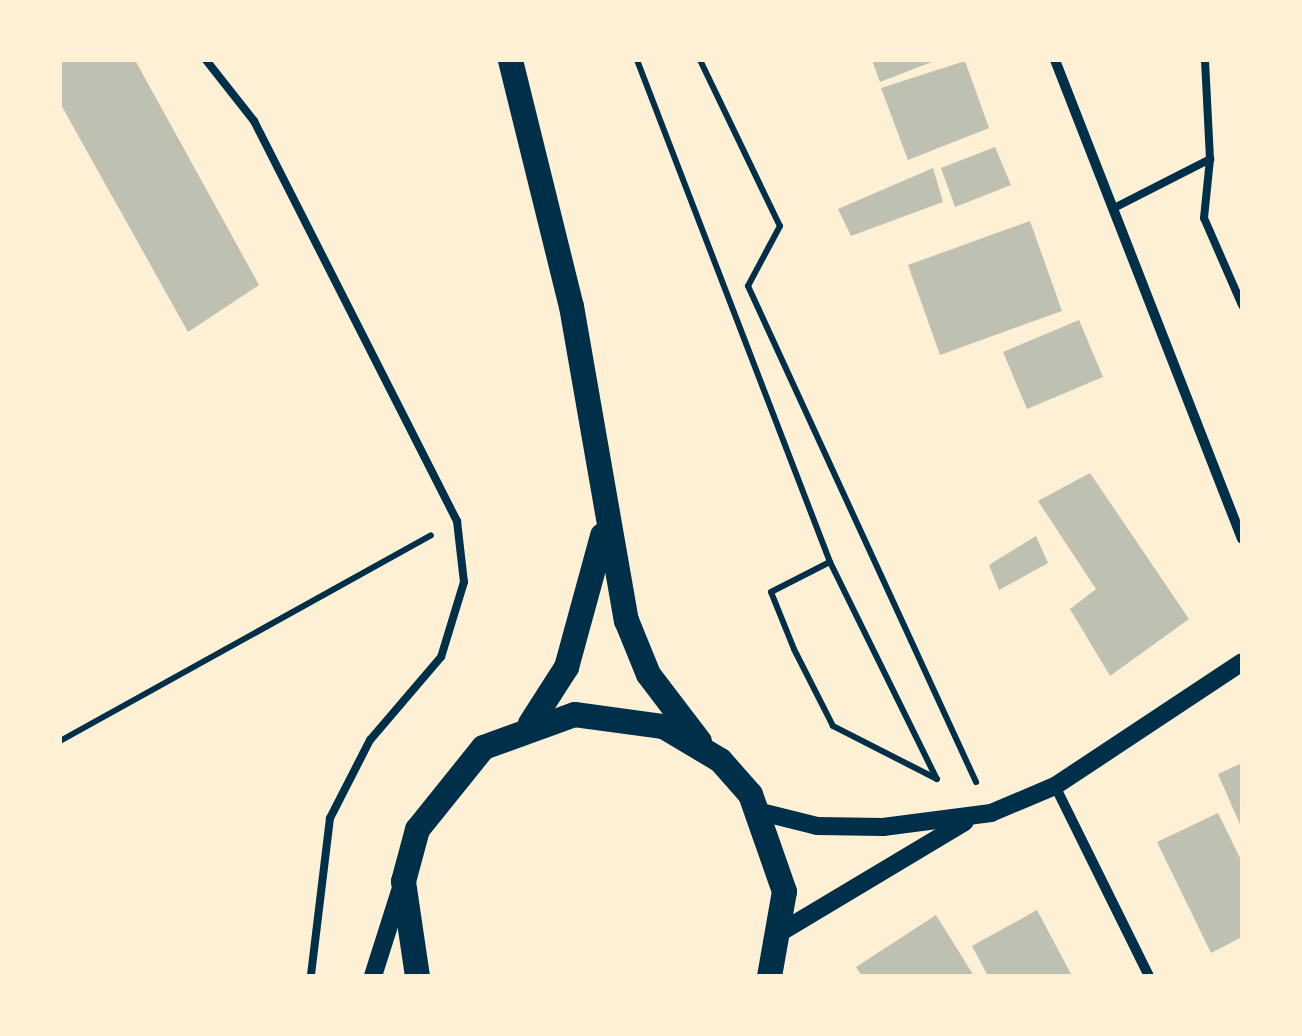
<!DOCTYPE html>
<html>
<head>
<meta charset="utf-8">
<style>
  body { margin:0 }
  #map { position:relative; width:1302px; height:1036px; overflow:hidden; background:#fdf0d5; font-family:"Nunito Sans",sans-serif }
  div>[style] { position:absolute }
  .building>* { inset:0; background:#bec0b2 }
  .path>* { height:6px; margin:-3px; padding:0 3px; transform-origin:3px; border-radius:3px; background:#003049 }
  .service>* { height:8px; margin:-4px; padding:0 4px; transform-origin:4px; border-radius:4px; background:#003049 }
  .minor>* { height:10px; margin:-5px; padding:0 5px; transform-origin:5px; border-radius:5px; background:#003049 }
  .tertiary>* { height:18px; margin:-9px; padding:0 9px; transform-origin:9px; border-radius:9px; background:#003049 }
  .primary>* { height:25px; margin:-12.5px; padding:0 12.5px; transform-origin:12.5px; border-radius:12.5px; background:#003049 }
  span { translate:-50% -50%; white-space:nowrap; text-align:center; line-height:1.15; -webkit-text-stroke:9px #fdf0d5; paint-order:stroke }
  .frame { position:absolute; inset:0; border:62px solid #fdf0d5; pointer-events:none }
</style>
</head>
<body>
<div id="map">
  <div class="building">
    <div style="clip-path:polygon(60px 60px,135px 60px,259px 285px,188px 332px,60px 103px)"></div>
    <div style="clip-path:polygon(872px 60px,937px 60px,880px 82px)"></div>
    <div style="clip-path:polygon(965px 61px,989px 128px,908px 160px,881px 88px)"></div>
    <div style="clip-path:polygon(995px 147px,1011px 185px,955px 207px,941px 168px)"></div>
    <div style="clip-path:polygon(933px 168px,943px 202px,851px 236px,838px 209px)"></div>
    <div style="clip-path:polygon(1030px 221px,1062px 311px,940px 355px,908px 265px)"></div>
    <div style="clip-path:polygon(1079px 320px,1103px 377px,1027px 409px,1003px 352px)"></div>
    <div style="clip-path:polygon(1090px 473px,1189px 619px,1110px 676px,1070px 609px,1096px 589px,1038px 501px)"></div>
    <div style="clip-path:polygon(1036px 536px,1048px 563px,999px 590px,989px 565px)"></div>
    <div style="clip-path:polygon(1242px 763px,1242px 829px,1218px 774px)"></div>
    <div style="clip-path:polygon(1218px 813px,1242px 862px,1242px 937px,1211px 953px,1157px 842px)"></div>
    <div style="clip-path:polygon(1037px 910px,1072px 976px,988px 976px,972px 946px)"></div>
    <div style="clip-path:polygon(936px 915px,974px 976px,862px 976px,856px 967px)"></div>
  </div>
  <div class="path">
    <div style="left:637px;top:60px;width:538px;rotate:68.97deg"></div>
    <div style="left:830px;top:562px;width:242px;rotate:63.8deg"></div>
    <div style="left:937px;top:779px;width:117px;rotate:-153deg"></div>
    <div style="left:833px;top:726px;width:86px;rotate:-116.9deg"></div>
    <div style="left:794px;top:649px;width:61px;rotate:-112deg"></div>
    <div style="left:771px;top:592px;width:66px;rotate:-27deg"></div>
    <div style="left:700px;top:60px;width:184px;rotate:64.3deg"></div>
    <div style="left:780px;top:226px;width:68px;rotate:118.1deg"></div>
    <div style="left:748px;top:286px;width:546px;rotate:65.31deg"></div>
    <div style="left:60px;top:741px;width:424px;rotate:-29deg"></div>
  </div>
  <div class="service">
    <div style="left:206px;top:60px;width:78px;rotate:51.8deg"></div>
    <div style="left:254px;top:121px;width:449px;rotate:63.1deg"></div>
    <div style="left:457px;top:521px;width:61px;rotate:83.5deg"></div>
    <div style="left:464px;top:582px;width:78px;rotate:107deg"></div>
    <div style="left:441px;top:657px;width:109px;rotate:130.5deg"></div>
    <div style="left:370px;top:740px;width:88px;rotate:117.1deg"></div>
    <div style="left:330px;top:818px;width:159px;rotate:96.9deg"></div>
    <div style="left:1210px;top:159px;width:59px;rotate:95.8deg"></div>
    <div style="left:1204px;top:218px;width:95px;rotate:66.4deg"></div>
    <div style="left:1114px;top:208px;width:108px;rotate:-27deg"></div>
    <div style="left:1210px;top:159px;width:99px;rotate:-92.9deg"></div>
  </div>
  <div class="minor">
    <div style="left:1055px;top:60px;width:514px;rotate:68.67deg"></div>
    <div style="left:1055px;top:786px;width:212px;rotate:63.7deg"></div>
  </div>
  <div class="tertiary">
    <div style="left:761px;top:812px;width:58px;rotate:14deg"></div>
    <div style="left:817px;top:826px;width:66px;rotate:0.9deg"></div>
    <div style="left:883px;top:827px;width:109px;rotate:-7.4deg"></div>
    <div style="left:991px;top:813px;width:69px;rotate:-22.9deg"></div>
    <div style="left:1055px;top:786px;width:224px;rotate:-33.5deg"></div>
    <div style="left:781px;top:932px;width:214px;rotate:-30.9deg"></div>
    <div style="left:373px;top:976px;width:89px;rotate:-72.4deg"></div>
  </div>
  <div class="primary">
    <div style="left:510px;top:60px;width:253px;rotate:76.1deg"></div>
    <div style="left:571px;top:306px;width:319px;rotate:80.1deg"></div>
    <div style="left:626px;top:620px;width:58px;rotate:67.8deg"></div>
    <div style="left:648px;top:674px;width:84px;rotate:52.7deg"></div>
    <div style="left:530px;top:723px;width:67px;rotate:-57.3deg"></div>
    <div style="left:566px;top:667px;width:137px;rotate:-74.7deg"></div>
    <div style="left:417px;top:976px;width:96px;rotate:-98.4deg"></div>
    <div style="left:403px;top:881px;width:54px;rotate:-74.9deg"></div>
    <div style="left:417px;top:829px;width:105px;rotate:-51.2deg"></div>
    <div style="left:483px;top:747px;width:97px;rotate:-19.9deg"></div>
    <div style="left:574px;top:714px;width:90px;rotate:7.7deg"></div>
    <div style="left:663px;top:726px;width:66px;rotate:30.8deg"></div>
    <div style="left:720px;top:760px;width:45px;rotate:48.6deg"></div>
    <div style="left:750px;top:794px;width:103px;rotate:70.7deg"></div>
    <div style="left:784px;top:891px;width:86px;rotate:100deg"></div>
  </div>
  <div class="frame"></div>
</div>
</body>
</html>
